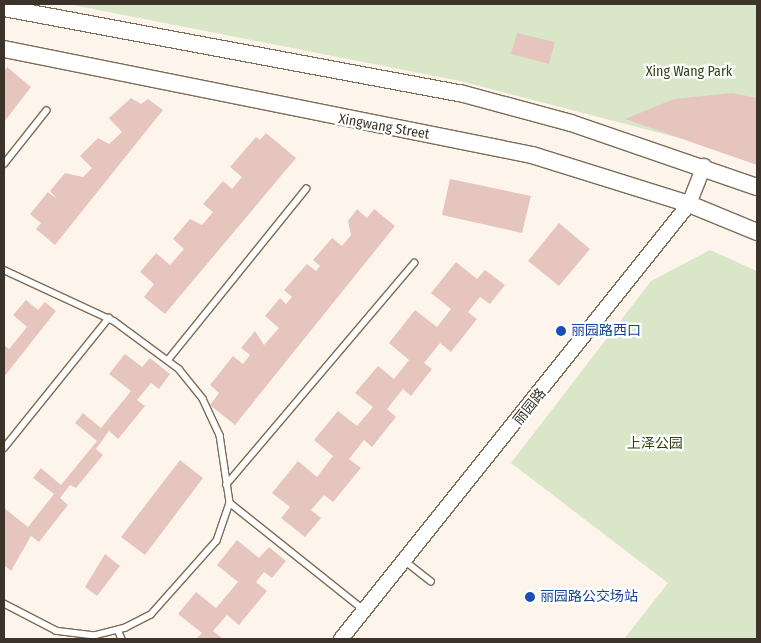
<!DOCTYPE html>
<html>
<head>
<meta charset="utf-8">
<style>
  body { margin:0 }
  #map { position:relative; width:761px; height:643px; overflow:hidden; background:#fdf5ec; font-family:"Fira Sans Condensed","Noto Sans SC",sans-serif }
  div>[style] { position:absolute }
  .green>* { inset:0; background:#d9e6c8 }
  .building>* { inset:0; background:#e6c5bf }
  .roads { filter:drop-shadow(1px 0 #7d6c56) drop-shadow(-1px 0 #7d6c56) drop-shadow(0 1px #7d6c56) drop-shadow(0 -1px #7d6c56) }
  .service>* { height:5.5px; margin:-2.75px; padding:0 2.75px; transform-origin:2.75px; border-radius:2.75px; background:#fff }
  .tertiary>* { height:14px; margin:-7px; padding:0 7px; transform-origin:7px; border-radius:7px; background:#fff }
  .secondary>* { height:16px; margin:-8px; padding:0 8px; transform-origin:8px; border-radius:8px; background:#fff }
  .dots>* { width:14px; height:14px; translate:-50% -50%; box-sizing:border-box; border:2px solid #fff; border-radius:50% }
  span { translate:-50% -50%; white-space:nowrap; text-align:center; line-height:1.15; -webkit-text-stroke:4.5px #fff; paint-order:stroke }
  .park-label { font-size:14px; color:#324213 }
  .street-label { font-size:14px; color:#3c342a }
  .transit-label { font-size:14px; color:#164399 }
  .left { translate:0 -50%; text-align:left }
  .frame { position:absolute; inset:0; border:5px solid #3c342a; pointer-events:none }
</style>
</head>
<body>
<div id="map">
  <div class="green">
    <div style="clip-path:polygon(68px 4px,757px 4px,757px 165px,706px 145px,460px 81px)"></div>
    <div style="clip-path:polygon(710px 250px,757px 271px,757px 639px,624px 639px,668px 583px,511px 463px,651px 281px)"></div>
  </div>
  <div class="building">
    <div style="clip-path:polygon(517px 33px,555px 42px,549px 64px,511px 54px)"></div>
    <div style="clip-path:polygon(7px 67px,31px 87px,4px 122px,4px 72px)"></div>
    <div style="clip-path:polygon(732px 93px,757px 98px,757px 165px,625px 119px,674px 99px)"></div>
    <div style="clip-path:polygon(131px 98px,141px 104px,148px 99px,163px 110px,55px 245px,36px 229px,41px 223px,30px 214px,48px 192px,57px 199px,50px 191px,65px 173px,83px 177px,92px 168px,80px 156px,98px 138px,109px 144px,122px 132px,109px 118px)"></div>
    <div style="clip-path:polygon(266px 133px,296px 158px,165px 314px,144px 297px,154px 284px,140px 272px,156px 253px,170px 265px,184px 249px,173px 239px,190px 219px,202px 225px,213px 212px,203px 204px,223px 181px,232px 189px,242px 177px,230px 167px,256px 137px,260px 140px)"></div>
    <div style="clip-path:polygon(450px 179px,531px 196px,522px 233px,442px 215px)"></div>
    <div style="clip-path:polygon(357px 209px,367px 218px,374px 209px,395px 226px,235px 425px,210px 405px,219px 393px,210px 385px,233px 356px,243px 364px,250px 355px,241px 348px,255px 331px,264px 345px,279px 328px,265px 316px,280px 298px,286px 304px,292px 297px,284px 290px,307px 264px,316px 271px,320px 266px,313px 260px,332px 238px,342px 246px,351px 235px,348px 221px)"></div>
    <div style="clip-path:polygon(559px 223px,590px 249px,559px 286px,528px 261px)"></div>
    <div style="clip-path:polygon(456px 262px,477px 279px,485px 270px,505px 285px,490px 304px,480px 297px,468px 312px,477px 319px,451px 352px,440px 343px,424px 363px,432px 369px,411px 396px,403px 389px,387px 409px,396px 417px,372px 447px,364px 440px,349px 459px,361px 468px,333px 502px,324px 495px,311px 510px,321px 518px,305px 537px,281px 518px,290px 507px,272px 493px,298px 461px,317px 477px,333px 456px,314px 440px,338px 411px,357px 426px,373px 407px,355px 393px,378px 366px,394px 379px,409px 360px,389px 343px,415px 310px,437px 327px,451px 309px,431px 293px)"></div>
    <div style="clip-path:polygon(26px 300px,38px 310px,45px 302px,56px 311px,4px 377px,4px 345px,9px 349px,27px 327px,13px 315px)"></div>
    <div style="clip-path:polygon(125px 354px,142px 367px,150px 358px,170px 374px,159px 389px,151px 383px,137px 400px,145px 406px,118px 439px,109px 431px,96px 449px,103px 455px,76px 488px,70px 485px,60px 498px,68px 505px,39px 542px,31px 536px,11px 571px,4px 565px,4px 508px,28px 527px,54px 494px,33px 478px,41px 468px,61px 485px,97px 441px,75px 423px,83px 413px,101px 428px,131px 391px,109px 374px)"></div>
    <div style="clip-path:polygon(180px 460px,203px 478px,145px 555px,121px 537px)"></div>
    <div style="clip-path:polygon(237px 540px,259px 558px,269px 547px,286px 561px,272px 578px,264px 572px,256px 582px,267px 591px,239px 625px,227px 615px,213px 631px,223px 639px,196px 639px,202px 633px,178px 614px,196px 592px,216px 608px,238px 582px,217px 565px)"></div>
    <div style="clip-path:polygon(105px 554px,120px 566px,97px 596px,85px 587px)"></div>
  </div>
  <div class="roads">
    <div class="service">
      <div style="left:4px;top:164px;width:68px;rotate:-51.6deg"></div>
      <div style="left:4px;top:270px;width:121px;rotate:24.9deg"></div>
      <div style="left:114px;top:321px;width:81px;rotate:36.4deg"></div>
      <div style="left:179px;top:369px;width:38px;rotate:51deg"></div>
      <div style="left:203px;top:399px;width:40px;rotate:65deg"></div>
      <div style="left:220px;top:435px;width:69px;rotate:81.6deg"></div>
      <div style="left:230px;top:503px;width:40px;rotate:108.9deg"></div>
      <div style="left:217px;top:541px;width:99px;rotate:131.7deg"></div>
      <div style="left:151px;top:615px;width:28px;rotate:153deg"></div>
      <div style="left:126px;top:628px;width:32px;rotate:166deg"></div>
      <div style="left:95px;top:636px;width:39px;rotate:-173deg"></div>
      <div style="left:56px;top:631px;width:59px;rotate:-152.6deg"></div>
      <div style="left:168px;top:360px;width:220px;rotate:-51.1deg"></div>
      <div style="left:4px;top:448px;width:167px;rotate:-51.1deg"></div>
      <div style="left:226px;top:485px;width:291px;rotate:-49.7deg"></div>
      <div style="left:230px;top:503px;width:171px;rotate:38.6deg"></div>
      <div style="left:405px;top:561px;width:33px;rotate:38deg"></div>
      <div style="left:118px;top:630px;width:10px;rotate:66deg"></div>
    </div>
    <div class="tertiary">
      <div style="left:341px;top:639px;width:557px;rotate:-51.34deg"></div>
      <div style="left:689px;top:204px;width:41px;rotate:-68.5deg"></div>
    </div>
    <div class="secondary">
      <div style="left:4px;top:8px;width:464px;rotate:10.6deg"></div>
      <div style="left:460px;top:93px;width:115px;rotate:15.1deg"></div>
      <div style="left:571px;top:123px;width:197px;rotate:19deg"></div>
      <div style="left:4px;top:49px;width:539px;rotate:11.35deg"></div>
      <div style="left:532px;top:155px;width:164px;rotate:17.3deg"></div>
      <div style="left:689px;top:204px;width:74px;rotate:22.4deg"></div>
    </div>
  </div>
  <div class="dots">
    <div style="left:561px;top:331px;background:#1a4fb4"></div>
    <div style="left:530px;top:597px;background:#1a4fb4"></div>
  </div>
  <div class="park-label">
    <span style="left:689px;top:72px">Xing Wang Park</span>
    <span style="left:655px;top:444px">上泽公园</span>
  </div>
  <div class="street-label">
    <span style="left:384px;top:127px;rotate:10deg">Xingwang Street</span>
    <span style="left:530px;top:407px;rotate:-51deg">丽园路</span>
  </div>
  <div class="transit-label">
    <span class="left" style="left:571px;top:331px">丽园路西口</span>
    <span class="left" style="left:540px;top:597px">丽园路公交场站</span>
  </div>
  <div class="frame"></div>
</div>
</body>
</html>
